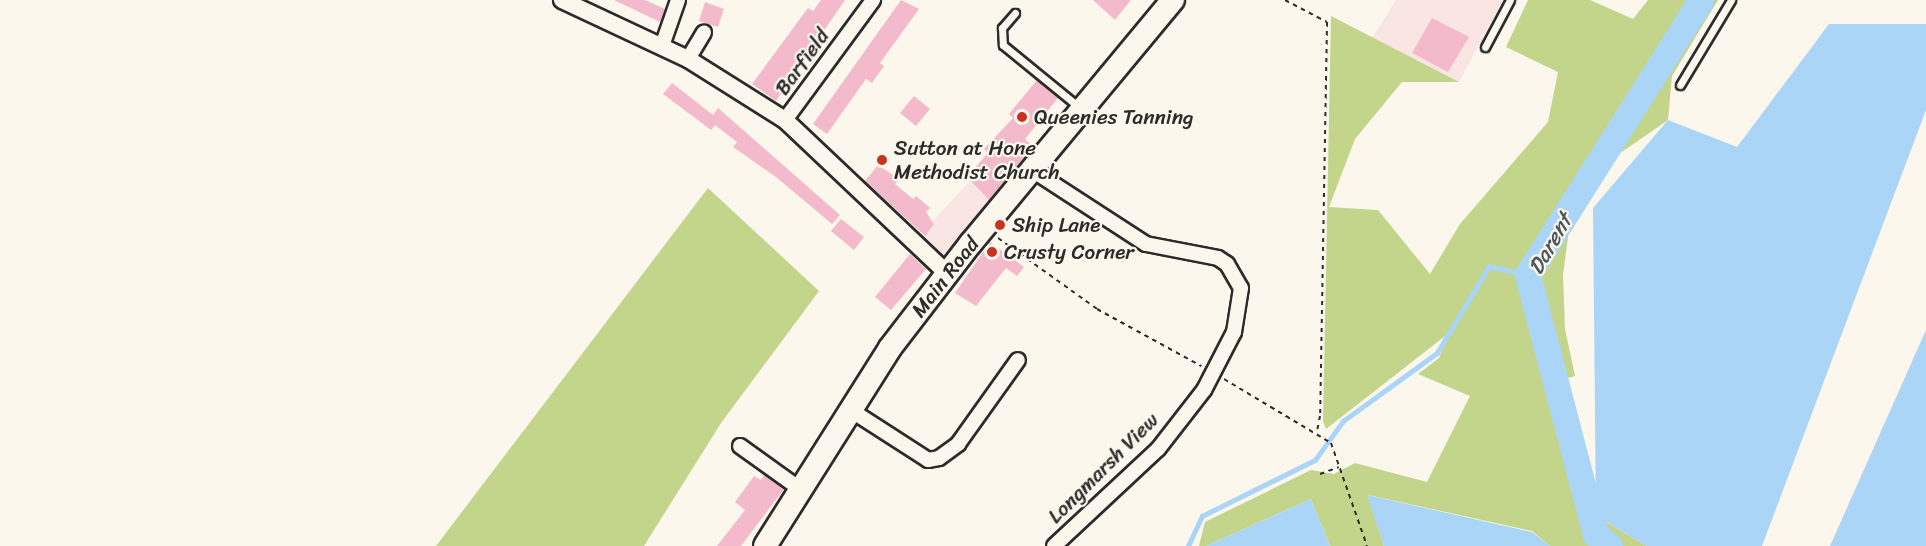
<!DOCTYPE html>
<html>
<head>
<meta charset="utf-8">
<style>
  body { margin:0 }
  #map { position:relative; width:1926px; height:546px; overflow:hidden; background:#fbf7ec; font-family:Sriracha,sans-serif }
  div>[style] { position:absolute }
  .built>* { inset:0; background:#f9e5e2 }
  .green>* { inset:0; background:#c2d58b }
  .water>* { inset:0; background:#abd5f6 }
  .stream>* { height:4.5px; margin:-2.25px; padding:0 2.25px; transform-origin:2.25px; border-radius:2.25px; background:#abd5f6 }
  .river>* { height:26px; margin:-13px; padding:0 13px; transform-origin:13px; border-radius:13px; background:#abd5f6 }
  .building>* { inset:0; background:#f3bacc }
  .path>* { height:2px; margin-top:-1px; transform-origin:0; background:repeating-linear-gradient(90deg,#2b2b2b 0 4.5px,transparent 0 9px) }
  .roads { filter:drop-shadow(2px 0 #2b2b2b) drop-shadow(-2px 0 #2b2b2b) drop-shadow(0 2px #2b2b2b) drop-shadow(0 -2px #2b2b2b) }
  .service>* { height:7px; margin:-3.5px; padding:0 3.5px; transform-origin:3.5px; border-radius:3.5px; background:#fbf7ec }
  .minor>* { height:14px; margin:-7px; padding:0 7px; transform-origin:7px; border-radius:7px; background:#fbf7ec }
  .tertiary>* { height:16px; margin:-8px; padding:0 8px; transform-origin:8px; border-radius:8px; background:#fbf7ec }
  .primary>* { height:22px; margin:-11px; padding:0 11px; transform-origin:11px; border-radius:11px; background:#fbf7ec }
  .dots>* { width:16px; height:16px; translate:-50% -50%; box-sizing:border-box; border:3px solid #fbf7ec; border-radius:50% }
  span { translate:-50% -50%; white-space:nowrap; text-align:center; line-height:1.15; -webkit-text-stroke:4.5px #fbf7ec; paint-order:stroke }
  .street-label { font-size:21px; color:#2b2b2b }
  .poi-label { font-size:21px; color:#2b2b2b }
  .left { translate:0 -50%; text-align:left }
  .water-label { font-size:22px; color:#4b565e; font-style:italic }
</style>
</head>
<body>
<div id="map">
  <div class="built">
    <div style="clip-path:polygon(1396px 0,1503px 0,1459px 82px,1372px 38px)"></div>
    <div style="clip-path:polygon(970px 181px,991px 202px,943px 256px,918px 237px)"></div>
  </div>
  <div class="green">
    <div style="clip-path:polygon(1528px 0,1590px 0,1633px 19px,1648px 0,1718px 0,1672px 76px,1668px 120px,1600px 167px,1570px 222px,1563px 275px,1565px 329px,1575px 376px,1547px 384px,1581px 525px,1596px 516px,1647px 546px,1550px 546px,1532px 531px,1368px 495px,1384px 546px,1330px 546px,1311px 499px,1206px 546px,1199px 546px,1205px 522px,1311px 470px,1334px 474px,1355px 463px,1427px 482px,1470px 396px,1418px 374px,1439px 358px,1449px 333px,1326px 429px,1323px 421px,1331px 16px,1459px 82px,1402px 82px,1355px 139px,1329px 207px,1378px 210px,1430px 274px,1460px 224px,1548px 122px,1558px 72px,1506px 47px)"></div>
    <div style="clip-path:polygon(708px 188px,819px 291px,721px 423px,644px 546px,436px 546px)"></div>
  </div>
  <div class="water">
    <div style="clip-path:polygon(1829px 24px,1926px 24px,1926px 110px,1762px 546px,1647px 546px,1596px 516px,1593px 208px,1668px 120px,1737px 147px)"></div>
    <div style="clip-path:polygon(1926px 330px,1926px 546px,1830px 546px)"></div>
    <div style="clip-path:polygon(1367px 495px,1532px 532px,1550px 546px,1384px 546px)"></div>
    <div style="clip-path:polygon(1311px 499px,1330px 546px,1206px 546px)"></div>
  </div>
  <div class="stream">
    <div style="left:1188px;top:546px;width:33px;rotate:-65deg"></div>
    <div style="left:1202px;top:516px;width:126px;rotate:-26.4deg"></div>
    <div style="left:1315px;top:460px;width:48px;rotate:-54.3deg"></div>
    <div style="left:1343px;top:421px;width:116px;rotate:-35.9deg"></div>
    <div style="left:1437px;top:353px;width:101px;rotate:-59.1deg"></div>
    <div style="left:1489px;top:266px;width:40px;rotate:13deg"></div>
  </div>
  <div class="river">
    <div style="left:1610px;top:546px;width:18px;rotate:-142deg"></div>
    <div style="left:1596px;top:535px;width:269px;rotate:-104.7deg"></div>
    <div style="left:1528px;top:275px;width:325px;rotate:-57.7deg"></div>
  </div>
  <div class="building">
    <div style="clip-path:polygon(614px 0,645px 0,665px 9px,660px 22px)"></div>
    <div style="clip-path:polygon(821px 0,845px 0,776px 101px,752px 84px,808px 8px,813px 11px)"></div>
    <div style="clip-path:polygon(901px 0,919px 9px,880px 63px,884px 66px,872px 83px,866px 79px,827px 134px,813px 124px)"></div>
    <div style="clip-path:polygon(1093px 0,1131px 0,1115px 20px)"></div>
    <div style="clip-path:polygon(705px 2px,724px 9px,718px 27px,699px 21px)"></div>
    <div style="clip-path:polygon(1432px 18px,1469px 37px,1448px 72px,1412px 53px)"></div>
    <div style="clip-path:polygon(1037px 80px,1058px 98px,1025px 139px,1033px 146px,989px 200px,967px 177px,988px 153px,984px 149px,1013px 118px,1009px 114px)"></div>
    <div style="clip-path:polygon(672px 83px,713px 115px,718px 108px,840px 215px,832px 224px,776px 177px,733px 147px,737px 142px,715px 125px,711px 130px,663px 94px)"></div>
    <div style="clip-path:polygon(914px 96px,930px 109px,916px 126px,900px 113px)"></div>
    <div style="clip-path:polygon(878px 165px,899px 179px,895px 184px,913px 199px,916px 196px,930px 208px,926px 212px,934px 224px,925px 236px,865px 181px)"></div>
    <div style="clip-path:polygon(841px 219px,864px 237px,854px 250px,831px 231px)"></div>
    <div style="clip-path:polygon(990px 242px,1024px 267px,1017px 276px,1006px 268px,976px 306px,955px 293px)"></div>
    <div style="clip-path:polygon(910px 254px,926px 269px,891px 310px,875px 297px)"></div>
    <div style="clip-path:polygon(764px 475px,784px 489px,741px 546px,717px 546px,745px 510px,735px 502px,754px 476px,761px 480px)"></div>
  </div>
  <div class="path">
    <div style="left:1285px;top:0;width:47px;rotate:27.6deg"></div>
    <div style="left:1327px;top:22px;width:394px;rotate:91deg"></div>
    <div style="left:1320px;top:416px;width:16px;rotate:101deg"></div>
    <div style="left:998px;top:238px;width:122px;rotate:35.6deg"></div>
    <div style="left:1097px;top:309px;width:119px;rotate:28.7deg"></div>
    <div style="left:1224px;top:379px;width:125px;rotate:30.9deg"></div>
    <div style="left:1331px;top:443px;width:109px;rotate:70.7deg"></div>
    <div style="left:1320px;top:474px;width:20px;rotate:-20deg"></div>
  </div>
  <div class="roads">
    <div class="service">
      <div style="left:1015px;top:13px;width:20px;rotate:131deg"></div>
      <div style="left:1002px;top:28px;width:17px;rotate:87deg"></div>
      <div style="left:1003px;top:45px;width:98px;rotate:39.2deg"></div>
      <div style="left:1485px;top:47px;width:53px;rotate:-62deg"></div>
      <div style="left:1680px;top:85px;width:99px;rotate:-59deg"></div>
    </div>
    <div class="minor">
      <div style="left:662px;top:46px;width:49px;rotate:-70.8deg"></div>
      <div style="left:688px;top:59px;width:31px;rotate:-59deg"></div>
      <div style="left:785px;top:120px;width:149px;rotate:-53.7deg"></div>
      <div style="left:1032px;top:170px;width:136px;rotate:33deg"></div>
      <div style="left:1146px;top:244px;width:73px;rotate:11deg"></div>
      <div style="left:1218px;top:258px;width:11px;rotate:34deg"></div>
      <div style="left:1227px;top:264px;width:28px;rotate:60deg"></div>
      <div style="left:1241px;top:288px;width:45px;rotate:99deg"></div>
      <div style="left:1234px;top:332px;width:65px;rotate:117.3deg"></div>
      <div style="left:1204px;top:390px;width:75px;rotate:127.9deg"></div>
      <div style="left:1158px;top:449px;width:142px;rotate:137deg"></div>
      <div style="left:849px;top:409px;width:94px;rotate:32.8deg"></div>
      <div style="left:928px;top:460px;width:11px;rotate:-10deg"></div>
      <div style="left:939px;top:458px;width:24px;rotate:-36deg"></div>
      <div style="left:958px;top:444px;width:103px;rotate:-54.5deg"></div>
      <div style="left:740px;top:446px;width:74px;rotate:35.6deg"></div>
    </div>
    <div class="tertiary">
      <div style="left:562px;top:0;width:139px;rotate:25.1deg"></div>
      <div style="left:688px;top:59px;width:115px;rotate:32.2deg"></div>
      <div style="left:785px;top:120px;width:223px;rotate:43.4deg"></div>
    </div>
    <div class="primary">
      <div style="left:765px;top:546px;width:234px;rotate:-57.7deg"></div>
      <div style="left:890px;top:348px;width:133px;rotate:-52.4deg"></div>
      <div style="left:971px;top:243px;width:316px;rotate:-50.3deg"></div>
    </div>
  </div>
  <div class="dots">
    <div style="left:1022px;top:117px;background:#c8321e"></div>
    <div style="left:882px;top:160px;background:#c8321e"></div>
    <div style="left:1000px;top:225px;background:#c8321e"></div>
    <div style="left:992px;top:252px;background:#c8321e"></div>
  </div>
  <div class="street-label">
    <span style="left:802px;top:62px;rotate:-54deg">Barfield</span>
    <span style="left:945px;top:277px;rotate:-52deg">Main Road</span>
    <span style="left:1103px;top:468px;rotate:-45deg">Longmarsh View</span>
  </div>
  <div class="poi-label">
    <span class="left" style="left:1034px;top:117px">Queenies Tanning</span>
    <span class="left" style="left:894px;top:160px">Sutton at Hone<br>Methodist Church</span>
    <span class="left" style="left:1012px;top:225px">Ship Lane</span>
    <span class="left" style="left:1004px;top:252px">Crusty Corner</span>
  </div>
  <div class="water-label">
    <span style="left:1550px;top:244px;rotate:-60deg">Darent</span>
  </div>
</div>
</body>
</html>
